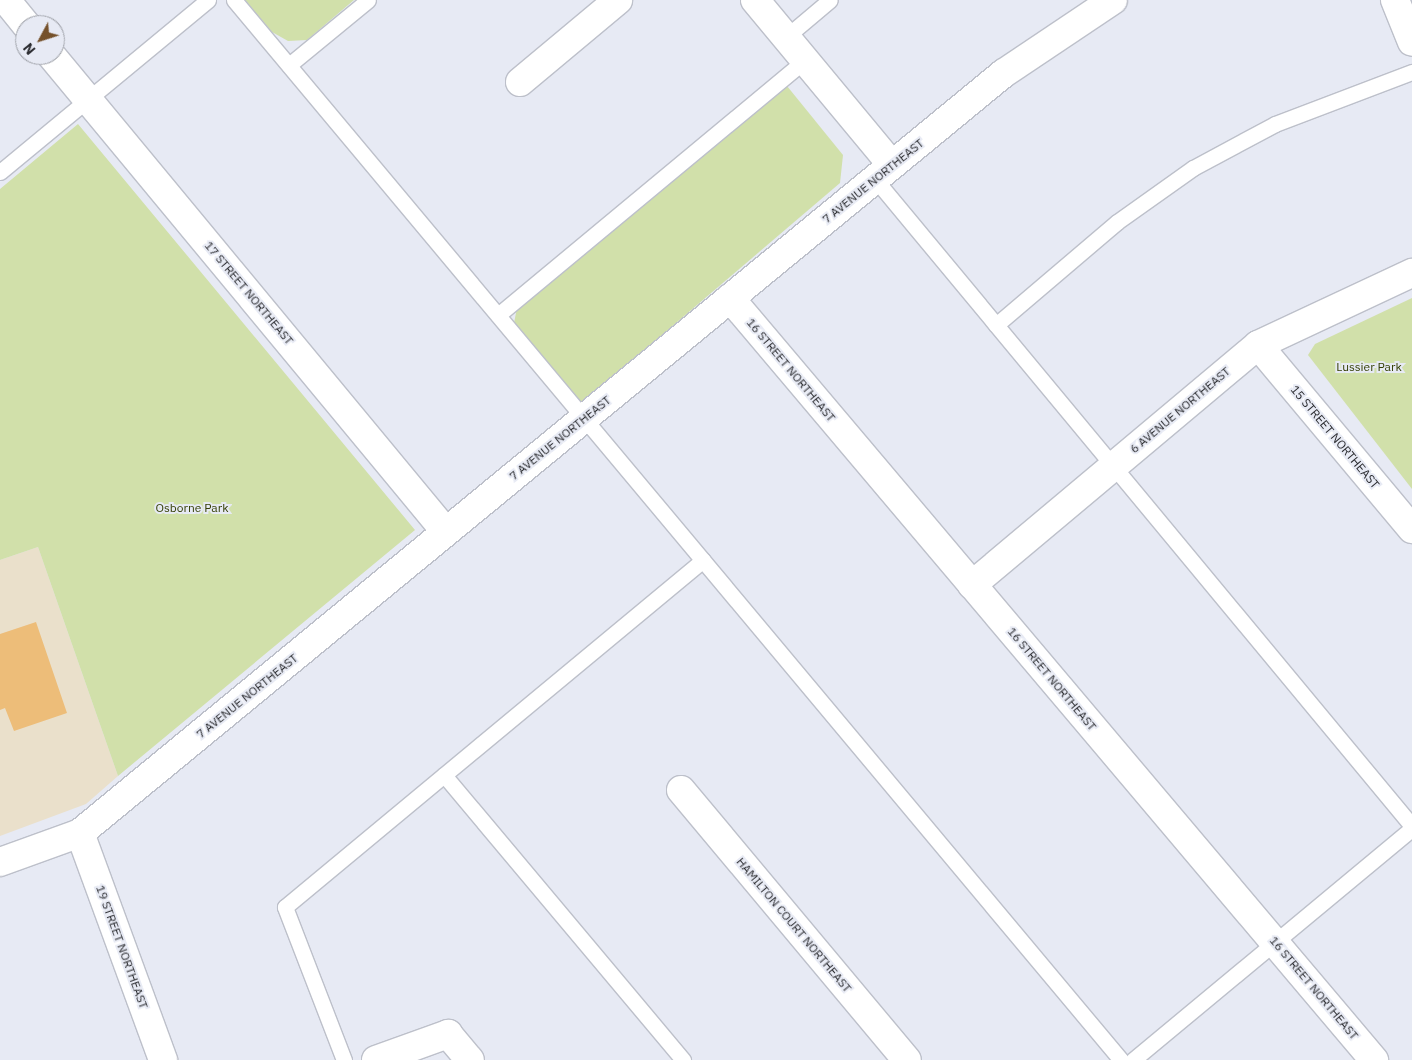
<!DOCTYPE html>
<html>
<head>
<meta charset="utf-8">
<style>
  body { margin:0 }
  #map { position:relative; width:1412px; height:1060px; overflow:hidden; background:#e7eaf4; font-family:"IBM Plex Sans",sans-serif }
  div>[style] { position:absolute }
  .education>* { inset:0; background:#eae0cb }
  .green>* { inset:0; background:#d1e0aa }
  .building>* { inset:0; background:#edbd79 }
  .roads { filter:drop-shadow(1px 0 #bdc0ca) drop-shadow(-1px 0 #bdc0ca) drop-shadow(0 1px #bdc0ca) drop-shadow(0 -1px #bdc0ca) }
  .lane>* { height:15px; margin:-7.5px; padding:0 7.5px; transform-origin:7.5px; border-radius:7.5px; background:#fff }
  .street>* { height:28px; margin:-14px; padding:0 14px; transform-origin:14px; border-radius:14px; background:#fff }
  .secondary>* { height:28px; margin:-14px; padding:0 14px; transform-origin:14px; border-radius:14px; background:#fff }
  span { translate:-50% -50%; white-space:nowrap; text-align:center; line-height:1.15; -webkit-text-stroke:4px #e7eaf4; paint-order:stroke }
  .street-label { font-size:12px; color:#2a2b2f }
  .park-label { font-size:12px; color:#333e03 }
  .north { position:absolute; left:15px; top:15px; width:50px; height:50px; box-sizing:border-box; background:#e7eaf4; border:1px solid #9b9ea5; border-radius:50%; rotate:230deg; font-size:14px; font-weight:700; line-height:20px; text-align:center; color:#2a2b2f }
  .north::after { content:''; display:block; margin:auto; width:18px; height:22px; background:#75512b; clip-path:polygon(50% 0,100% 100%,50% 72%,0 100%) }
</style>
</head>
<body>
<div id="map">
  <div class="education">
    <div style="clip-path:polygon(38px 547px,118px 776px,86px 804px,0 836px,0 560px)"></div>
  </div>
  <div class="green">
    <div style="clip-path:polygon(245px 0,354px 0,307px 40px,288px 41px,272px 32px)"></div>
    <div style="clip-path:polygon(787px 86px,843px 155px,840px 183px,581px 404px,514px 323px,517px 308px)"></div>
    <div style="clip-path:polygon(78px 124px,415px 530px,118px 776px,38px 547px,0 560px,0 189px)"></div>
    <div style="clip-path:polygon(1412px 298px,1412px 489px,1308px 355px,1315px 344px)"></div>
  </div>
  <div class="building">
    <div style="clip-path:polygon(36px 622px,67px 713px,14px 731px,5px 708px,0 710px,0 634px)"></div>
  </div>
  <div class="roads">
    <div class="lane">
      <div style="left:234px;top:0;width:1382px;rotate:50.08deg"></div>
      <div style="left:786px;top:37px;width:57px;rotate:-40.1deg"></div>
      <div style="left:289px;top:65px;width:102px;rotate:-39.4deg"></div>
      <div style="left:0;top:172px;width:270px;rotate:-39.6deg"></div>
      <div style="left:875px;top:179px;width:841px;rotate:50.31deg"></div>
      <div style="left:498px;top:315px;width:399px;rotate:-39.7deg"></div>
      <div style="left:996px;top:325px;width:159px;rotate:-40.4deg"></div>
      <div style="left:1117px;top:222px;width:93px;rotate:-35.4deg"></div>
      <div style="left:1193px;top:168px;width:93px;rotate:-28.2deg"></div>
      <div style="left:1275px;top:124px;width:147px;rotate:-20.8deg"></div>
      <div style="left:444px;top:775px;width:372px;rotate:50deg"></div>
      <div style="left:344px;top:1060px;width:164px;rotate:-111.1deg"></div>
      <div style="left:285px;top:907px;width:543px;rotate:-39.7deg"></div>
      <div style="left:1133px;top:1060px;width:363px;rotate:-39.7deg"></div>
    </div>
    <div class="street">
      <div style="left:6px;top:0;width:32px;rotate:51deg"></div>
      <div style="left:755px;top:0;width:214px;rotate:50.3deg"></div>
      <div style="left:1395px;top:0;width:45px;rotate:68deg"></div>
      <div style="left:51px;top:55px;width:619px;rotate:50.37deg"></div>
      <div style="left:520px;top:82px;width:128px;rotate:-39.9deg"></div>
      <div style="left:730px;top:298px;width:998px;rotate:49.8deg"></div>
      <div style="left:1258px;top:345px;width:240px;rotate:50.1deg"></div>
      <div style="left:972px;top:585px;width:373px;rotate:-40deg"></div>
      <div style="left:1258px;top:345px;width:170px;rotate:-25.1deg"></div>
      <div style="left:681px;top:790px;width:352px;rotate:50.1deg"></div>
      <div style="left:80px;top:833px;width:242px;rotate:69.9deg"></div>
      <div style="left:376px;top:1060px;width:77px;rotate:-19.9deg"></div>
      <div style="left:448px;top:1034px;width:34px;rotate:50deg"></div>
    </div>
    <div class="secondary">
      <div style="left:0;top:862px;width:85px;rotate:-19.9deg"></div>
      <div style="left:80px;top:833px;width:1196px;rotate:-39.44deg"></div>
      <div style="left:1004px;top:73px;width:131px;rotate:-33.8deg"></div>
    </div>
  </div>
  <div class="street-label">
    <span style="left:873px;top:181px;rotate:-39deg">7 AVENUE NORTHEAST</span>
    <span style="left:249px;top:293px;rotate:50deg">17 STREET NORTHEAST</span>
    <span style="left:791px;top:370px;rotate:50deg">16 STREET NORTHEAST</span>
    <span style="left:1180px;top:410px;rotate:-40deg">6 AVENUE NORTHEAST</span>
    <span style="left:1335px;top:437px;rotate:50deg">15 STREET NORTHEAST</span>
    <span style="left:560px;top:438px;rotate:-39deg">7 AVENUE NORTHEAST</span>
    <span style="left:1052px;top:679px;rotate:50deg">16 STREET NORTHEAST</span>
    <span style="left:247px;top:696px;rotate:-39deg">7 AVENUE NORTHEAST</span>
    <span style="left:794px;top:925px;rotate:50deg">HAMILTON COURT NORTHEAST</span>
    <span style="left:122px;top:947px;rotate:70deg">19 STREET NORTHEAST</span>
    <span style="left:1314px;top:988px;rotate:50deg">16 STREET NORTHEAST</span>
  </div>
  <div class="park-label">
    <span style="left:1369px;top:367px">Lussier Park</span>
    <span style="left:192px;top:508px">Osborne Park</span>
  </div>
  <div class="north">N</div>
</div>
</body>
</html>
